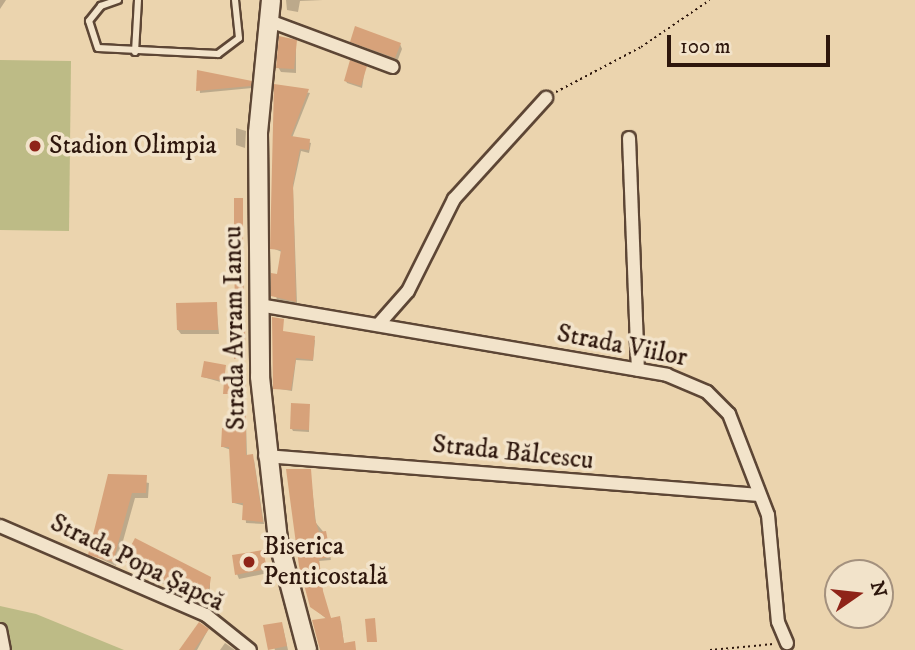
<!DOCTYPE html>
<html>
<head>
<meta charset="utf-8">
<style>
  body { margin:0 }
  #map { position:relative; width:915px; height:650px; overflow:hidden; background:#ebd4ae; font-family:"IM FELL DW Pica",serif }
  div>[style] { position:absolute }
  .green>* { inset:0; background:#bdbb86 }
  .shadow>* { inset:0; background:#0003 }
  .building>* { inset:0; background:#d7a27a }
  .path>* { height:2px; margin-top:-1px; transform-origin:0; background:repeating-linear-gradient(90deg,#2e170d 0 2px,transparent 0 5.5px) }
  .roads { filter:drop-shadow(2px 0 #5d4635) drop-shadow(-2px 0 #5d4635) drop-shadow(0 2px #5d4635) drop-shadow(0 -2px #5d4635) }
  .lane>* { height:6px; margin:-3px; padding:0 3px; transform-origin:3px; border-radius:3px; background:#f2e3ca }
  .street>* { height:12px; margin:-6px; padding:0 6px; transform-origin:6px; border-radius:6px; background:#f2e3ca }
  .secondary>* { height:18px; margin:-9px; padding:0 9px; transform-origin:9px; border-radius:9px; background:#f2e3ca }
  .dots>* { width:19px; height:19px; translate:-50% -50%; box-sizing:border-box; border:4px solid #f2e3ca; border-radius:50% }
  span { translate:-50% -50%; white-space:nowrap; text-align:center; line-height:1.15; -webkit-text-stroke:7px #f2e3ca; paint-order:stroke }
  .poi-label { font-size:26px; color:#2e170d }
  .left { translate:0 -50%; text-align:left }
  .street-label { font-size:26px; color:#2e170d }
  .north { position:absolute; left:824px; top:559px; width:70px; height:70px; box-sizing:border-box; background:#f2e3ca; border:2px solid #a4917e; border-radius:50%; rotate:76deg; font-size:19px; font-weight:700; line-height:28px; text-align:center; color:#2e170d }
  .north::after { content:''; display:block; margin:auto; width:24px; height:32px; background:#8f2418; clip-path:polygon(50% 0,100% 100%,50% 72%,0 100%) }
  .scale { position:absolute; left:667px; top:35px; width:163px; height:32px; box-sizing:border-box; border:4px solid #2e170d; border-top:0; padding-left:9px; font-size:21px; line-height:24px; white-space:nowrap; color:#2e170d; -webkit-text-stroke:5px #f2e3ca; paint-order:stroke }
</style>
</head>
<body>
<div id="map">
  <div class="green">
    <div style="clip-path:polygon(0 60px,71px 61px,69px 231px,0 230px)"></div>
    <div style="clip-path:polygon(0 606px,36px 614px,124px 650px,0 650px)"></div>
  </div>
  <div class="shadow">
    <div style="clip-path:polygon(0 0,6px 0,0 9px)"></div>
    <div style="clip-path:polygon(286px 0,323px 0,300px 1px,298px 12px,287px 10px)"></div>
    <div style="clip-path:polygon(352px 41px,400px 44px,402px 49px,397px 62px)"></div>
    <div style="clip-path:polygon(296px 42px,296px 73px,281px 72px,278px 67px)"></div>
    <div style="clip-path:polygon(365px 68px,362px 88px,347px 83px,346px 81px)"></div>
    <div style="clip-path:polygon(199px 72px,251px 82px,252px 88px,200px 93px)"></div>
    <div style="clip-path:polygon(276px 86px,310px 93px,292px 138px,311px 143px,309px 153px,301px 151px,293px 188px,297px 304px,277px 301px,273px 275px,279px 276px,282px 252px,272px 248px)"></div>
    <div style="clip-path:polygon(236px 128px,246px 131px,245px 148px,236px 145px)"></div>
    <div style="clip-path:polygon(242px 263px,245px 306px,238px 306px,237px 304px)"></div>
    <div style="clip-path:polygon(216px 304px,219px 334px,181px 334px,178px 330px)"></div>
    <div style="clip-path:polygon(283px 320px,283px 333px,315px 340px,313px 361px,296px 360px,292px 391px,274px 388px)"></div>
    <div style="clip-path:polygon(225px 367px,224px 383px,203px 377px)"></div>
    <div style="clip-path:polygon(245px 384px,247px 457px,254px 460px,264px 524px,246px 523px,245px 506px,234px 503px,231px 450px,223px 447px,236px 430px,236px 397px,225px 393px)"></div>
    <div style="clip-path:polygon(309px 405px,309px 432px,293px 431px,292px 429px)"></div>
    <div style="clip-path:polygon(310px 471px,316px 523px,326px 535px,331px 560px,319px 561px,323px 596px,331px 619px,341px 621px,344px 644px,356px 650px,321px 650px,328px 620px,312px 607px)"></div>
    <div style="clip-path:polygon(110px 475px,149px 483px,148px 498px,135px 498px,116px 566px,90px 554px)"></div>
    <div style="clip-path:polygon(262px 551px,268px 573px,239px 579px,237px 574px)"></div>
    <div style="clip-path:polygon(125px 560px,210px 578px,210px 608px,129px 566px)"></div>
    <div style="clip-path:polygon(281px 624px,283px 628px,288px 650px,275px 650px,266px 626px)"></div>
    <div style="clip-path:polygon(208px 630px,197px 650px,181px 650px)"></div>
    <div style="clip-path:polygon(225px 643px,235px 650px,220px 650px)"></div>
  </div>
  <div class="building">
    <div style="clip-path:polygon(355px 26px,401px 43px,395px 58px,350px 42px)"></div>
    <div style="clip-path:polygon(279px 36px,297px 40px,294px 69px,276px 68px)"></div>
    <div style="clip-path:polygon(350px 60px,367px 66px,361px 86px,344px 81px)"></div>
    <div style="clip-path:polygon(197px 70px,252px 81px,251px 86px,196px 91px)"></div>
    <div style="clip-path:polygon(274px 84px,309px 89px,291px 136px,310px 139px,309px 150px,300px 149px,293px 184px,296px 302px,271px 296px,271px 273px,277px 274px,281px 250px,270px 249px)"></div>
    <div style="clip-path:polygon(234px 198px,243px 198px,243px 243px,234px 243px)"></div>
    <div style="clip-path:polygon(234px 261px,243px 261px,244px 304px,235px 304px)"></div>
    <div style="clip-path:polygon(217px 302px,218px 330px,177px 330px,176px 303px)"></div>
    <div style="clip-path:polygon(272px 317px,284px 319px,283px 331px,315px 336px,313px 360px,296px 358px,291px 390px,273px 389px)"></div>
    <div style="clip-path:polygon(233px 330px,245px 330px,246px 359px,234px 359px)"></div>
    <div style="clip-path:polygon(204px 361px,226px 365px,224px 381px,201px 377px)"></div>
    <div style="clip-path:polygon(224px 381px,246px 382px,246px 455px,253px 454px,263px 522px,242px 520px,243px 503px,232px 503px,229px 447px,221px 447px,222px 428px,234px 428px,235px 394px,223px 394px)"></div>
    <div style="clip-path:polygon(291px 403px,310px 404px,309px 430px,290px 429px)"></div>
    <div style="clip-path:polygon(286px 469px,311px 469px,315px 519px,319px 532px,326px 531px,331px 557px,319px 559px,323px 591px,331px 618px,340px 616px,344px 643px,355px 641px,356px 650px,320px 650px,312px 620px,326px 618px,310px 607px,299px 566px)"></div>
    <div style="clip-path:polygon(108px 474px,147px 475px,146px 493px,132px 493px,113px 562px,88px 555px)"></div>
    <div style="clip-path:polygon(135px 538px,211px 577px,207px 603px,123px 561px)"></div>
    <div style="clip-path:polygon(263px 550px,267px 569px,235px 575px,232px 555px)"></div>
    <div style="clip-path:polygon(375px 618px,377px 642px,367px 642px,365px 619px)"></div>
    <div style="clip-path:polygon(199px 622px,209px 629px,194px 650px,179px 650px)"></div>
    <div style="clip-path:polygon(282px 622px,287px 646px,268px 650px,263px 625px)"></div>
  </div>
  <div class="path">
    <div style="left:556px;top:92px;width:96px;rotate:-27.9deg"></div>
    <div style="left:641px;top:47px;width:83px;rotate:-34.3deg"></div>
    <div style="left:710px;top:650px;width:64px;rotate:-5.4deg"></div>
  </div>
  <div class="roads">
    <div class="lane">
      <div style="left:118px;top:0;width:18px;rotate:161deg"></div>
      <div style="left:101px;top:6px;width:19px;rotate:129deg"></div>
      <div style="left:89px;top:21px;width:28px;rotate:72deg"></div>
      <div style="left:98px;top:48px;width:120px;rotate:2.9deg"></div>
      <div style="left:218px;top:54px;width:26px;rotate:-37deg"></div>
      <div style="left:239px;top:38px;width:38px;rotate:-96deg"></div>
      <div style="left:135px;top:52px;width:52px;rotate:-86.7deg"></div>
    </div>
    <div class="street">
      <div style="left:267px;top:20px;width:134px;rotate:20.5deg"></div>
      <div style="left:629px;top:138px;width:232px;rotate:87.8deg"></div>
      <div style="left:259px;top:305px;width:414px;rotate:9.7deg"></div>
      <div style="left:667px;top:375px;width:43px;rotate:23deg"></div>
      <div style="left:707px;top:392px;width:31px;rotate:45deg"></div>
      <div style="left:729px;top:414px;width:108px;rotate:68.9deg"></div>
      <div style="left:768px;top:515px;width:107px;rotate:84.7deg"></div>
      <div style="left:778px;top:622px;width:23px;rotate:67deg"></div>
      <div style="left:378px;top:325px;width:45px;rotate:-48.6deg"></div>
      <div style="left:408px;top:291px;width:103px;rotate:-63.4deg"></div>
      <div style="left:454px;top:199px;width:137px;rotate:-47.7deg"></div>
      <div style="left:265px;top:456px;width:493px;rotate:4.5deg"></div>
      <div style="left:0;top:526px;width:224px;rotate:23.4deg"></div>
      <div style="left:206px;top:615px;width:56px;rotate:38.5deg"></div>
      <div style="left:0;top:630px;width:20px;rotate:79deg"></div>
    </div>
    <div class="secondary">
      <div style="left:271px;top:0;width:134px;rotate:95.6deg"></div>
      <div style="left:258px;top:133px;width:244px;rotate:89.5deg"></div>
      <div style="left:260px;top:377px;width:164px;rotate:83.7deg"></div>
      <div style="left:278px;top:540px;width:114px;rotate:75.2deg"></div>
    </div>
  </div>
  <div class="dots">
    <div style="left:35px;top:146px;background:#8f2418"></div>
    <div style="left:249px;top:562px;background:#8f2418"></div>
  </div>
  <div class="poi-label">
    <span class="left" style="left:49px;top:146px">Stadion Olimpia</span>
    <span class="left" style="left:263px;top:562px">Biserica<br>Penticostală</span>
  </div>
  <div class="street-label">
    <span style="left:235px;top:328px;rotate:-91deg">Strada Avram Iancu</span>
    <span style="left:622px;top:346px;rotate:11deg">Strada Viilor</span>
    <span style="left:513px;top:453px;rotate:6deg">Strada Bălcescu</span>
    <span style="left:137px;top:563px;rotate:26deg">Strada Popa Șapcă</span>
  </div>
  <div class="north">N</div>
  <div class="scale">100 m</div>
</div>
</body>
</html>
